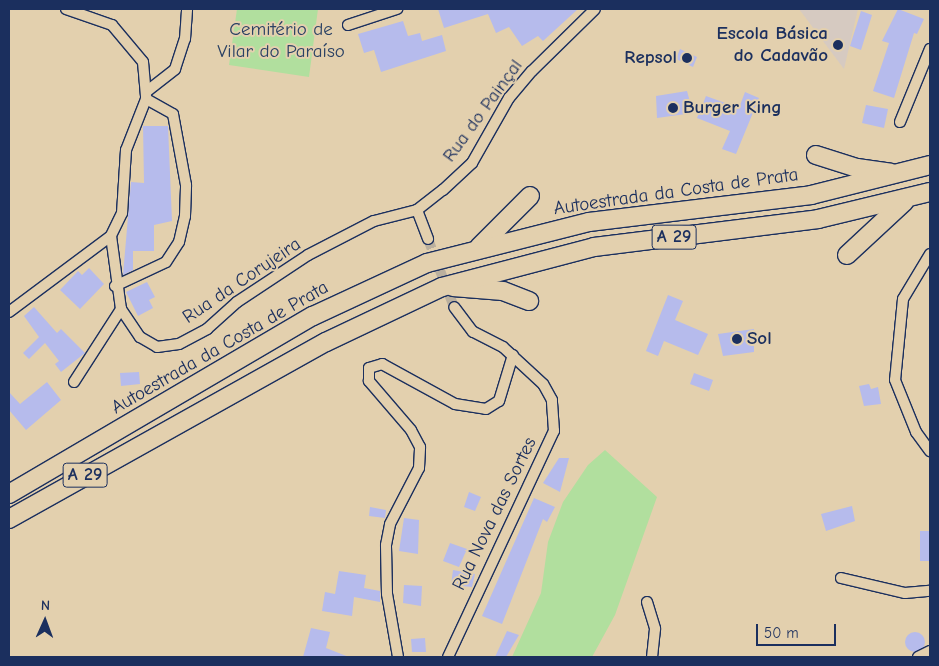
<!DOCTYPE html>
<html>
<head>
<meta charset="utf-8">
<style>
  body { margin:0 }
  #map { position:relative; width:939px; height:666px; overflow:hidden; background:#e3d0ae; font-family:"Comic Neue",sans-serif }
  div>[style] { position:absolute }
  .built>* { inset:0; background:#d6cac1 }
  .green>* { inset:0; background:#b1df9e }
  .building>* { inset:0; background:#b6bbec }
  .round { border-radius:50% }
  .street-tunnel>* { height:10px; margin-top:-5px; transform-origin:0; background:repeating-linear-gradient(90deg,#bbb09e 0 10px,transparent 0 15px) }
  .roads { filter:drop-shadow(1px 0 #1b2f5e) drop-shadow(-1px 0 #1b2f5e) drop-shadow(0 1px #1b2f5e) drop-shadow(0 -1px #1b2f5e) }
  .street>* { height:10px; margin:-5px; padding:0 5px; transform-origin:5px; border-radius:5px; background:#e3d0ae }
  .highway>* { height:18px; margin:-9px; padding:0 9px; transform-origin:9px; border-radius:9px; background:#e3d0ae }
  .dots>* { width:14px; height:14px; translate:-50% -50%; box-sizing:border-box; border:2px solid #e3d0ae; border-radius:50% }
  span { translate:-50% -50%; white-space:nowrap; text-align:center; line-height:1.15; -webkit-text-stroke:4px #e3d0ae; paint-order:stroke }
  .shield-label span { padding:1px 4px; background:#e3d0ae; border:1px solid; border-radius:4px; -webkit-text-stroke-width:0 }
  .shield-label { font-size:18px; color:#1b2f5e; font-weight:700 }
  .park-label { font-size:19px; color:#2a4164 }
  .poi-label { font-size:19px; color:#1b2f5e; font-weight:700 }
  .right { translate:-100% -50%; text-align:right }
  .left { translate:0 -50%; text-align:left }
  .street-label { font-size:19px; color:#1b2f5e }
  .frame { position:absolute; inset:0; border:10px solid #1b2f5e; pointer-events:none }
  .north { position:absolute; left:20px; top:596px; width:50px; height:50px; -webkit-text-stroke:4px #e3d0ae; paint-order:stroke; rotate:2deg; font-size:14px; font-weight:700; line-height:20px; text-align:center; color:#1b2f5e }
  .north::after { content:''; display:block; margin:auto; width:18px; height:22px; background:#1b2f5e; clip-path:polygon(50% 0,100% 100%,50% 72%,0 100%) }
  .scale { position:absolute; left:756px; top:624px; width:80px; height:22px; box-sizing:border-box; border:2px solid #1b2f5e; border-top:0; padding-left:6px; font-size:15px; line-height:18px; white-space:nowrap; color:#1b2f5e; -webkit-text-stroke:4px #e3d0ae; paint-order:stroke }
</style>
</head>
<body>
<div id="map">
  <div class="built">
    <div style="clip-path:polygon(799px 9px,858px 9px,844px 69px)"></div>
  </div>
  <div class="green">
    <div style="clip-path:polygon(237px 9px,318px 9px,309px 77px,229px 65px)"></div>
    <div style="clip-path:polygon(605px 450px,657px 497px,615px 615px,592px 657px,512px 657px,541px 593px,548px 542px,563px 502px,588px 465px)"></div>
  </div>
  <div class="building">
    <div style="clip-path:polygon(438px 9px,578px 9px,543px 41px,538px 36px,522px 46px,509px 27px,496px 33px,488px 14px,444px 28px)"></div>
    <div style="clip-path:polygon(898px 9px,924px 19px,917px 34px,914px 33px,894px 98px,873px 91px,889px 43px,882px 41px)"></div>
    <div style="clip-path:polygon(861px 11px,872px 15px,861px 50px,850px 46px)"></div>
    <div style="clip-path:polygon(403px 21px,408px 36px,420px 33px,422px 41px,442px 35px,446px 51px,381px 72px,374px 50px,364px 53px,358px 34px)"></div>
    <div style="clip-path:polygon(680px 49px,697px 57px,693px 67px,676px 59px)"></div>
    <div style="clip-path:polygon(687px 91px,693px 113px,657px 118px,656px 96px)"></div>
    <div style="clip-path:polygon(745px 92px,759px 98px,736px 154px,722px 149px,730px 131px,697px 118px,706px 96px,739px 108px)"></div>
    <div style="clip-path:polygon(866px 105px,888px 109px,884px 128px,862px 123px)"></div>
    <div style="clip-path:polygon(143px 126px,168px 126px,172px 221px,154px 225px,154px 251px,133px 251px,133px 270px,123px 275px,131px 182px,144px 183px)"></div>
    <div style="clip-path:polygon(89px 268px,104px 284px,80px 309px,60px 290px,78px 271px,82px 275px)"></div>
    <div style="clip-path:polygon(147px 282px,155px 297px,149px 300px,153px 308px,138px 316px,126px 292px)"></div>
    <div style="clip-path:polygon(668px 295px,683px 301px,675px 320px,708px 334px,698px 355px,664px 341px,658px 356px,646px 351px)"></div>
    <div style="clip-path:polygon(34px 307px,57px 333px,61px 329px,85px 353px,61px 372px,55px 364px,59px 361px,45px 343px,29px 359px,23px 353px,39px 337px,24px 316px)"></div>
    <div style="clip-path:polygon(754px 329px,754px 352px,723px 356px,718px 334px)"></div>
    <div style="clip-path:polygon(139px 372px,140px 384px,121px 386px,120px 373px)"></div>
    <div style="clip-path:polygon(694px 373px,713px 380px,709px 391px,690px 384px)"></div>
    <div style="clip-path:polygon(47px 382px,61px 400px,26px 430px,9px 410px,9px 392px,20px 404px)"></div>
    <div style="clip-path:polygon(869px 384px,871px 389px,878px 387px,881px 404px,864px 406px,859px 386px)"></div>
    <div style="clip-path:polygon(559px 458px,569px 458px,560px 492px,543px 483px)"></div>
    <div style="clip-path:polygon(469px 492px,481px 497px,475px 511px,464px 507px)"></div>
    <div style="clip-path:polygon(534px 498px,555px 507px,547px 522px,543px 519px,502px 624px,482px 616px)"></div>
    <div style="clip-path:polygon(852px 506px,855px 521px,826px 531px,821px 514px)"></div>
    <div style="clip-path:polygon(370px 507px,386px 510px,385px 518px,369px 516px)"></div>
    <div style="clip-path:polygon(404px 518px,419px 520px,418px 554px,399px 551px)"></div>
    <div style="clip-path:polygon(920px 531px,930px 531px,930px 561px,920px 561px)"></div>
    <div style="clip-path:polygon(450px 543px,467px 549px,459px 567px,443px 561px)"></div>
    <div style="clip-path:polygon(453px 570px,475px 574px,472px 587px,451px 585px)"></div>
    <div style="clip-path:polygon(339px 571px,366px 575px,364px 588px,380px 591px,380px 602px,354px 597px,352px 616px,322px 611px,325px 592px,335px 594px)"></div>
    <div style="clip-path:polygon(404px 585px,422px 586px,421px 606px,403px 603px)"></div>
    <div style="clip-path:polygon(311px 628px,330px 632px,326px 648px,349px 657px,303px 657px)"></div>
    <div style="clip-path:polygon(507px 631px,519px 635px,506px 657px,495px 657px)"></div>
    <div class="round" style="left:905px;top:632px;width:20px;height:20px"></div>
    <div style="clip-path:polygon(425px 638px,426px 652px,412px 652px,411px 639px)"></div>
  </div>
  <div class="street-tunnel">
    <div style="left:428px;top:239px;width:73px;rotate:69.1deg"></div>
  </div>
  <div class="roads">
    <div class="street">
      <div style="left:66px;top:9px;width:49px;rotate:19.2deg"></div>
      <div style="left:112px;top:25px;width:48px;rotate:50deg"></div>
      <div style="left:143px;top:62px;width:37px;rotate:85deg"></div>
      <div style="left:146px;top:99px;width:55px;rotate:111.4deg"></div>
      <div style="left:126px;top:150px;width:63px;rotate:93.6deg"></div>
      <div style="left:122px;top:213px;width:25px;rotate:116deg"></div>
      <div style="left:111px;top:236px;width:74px;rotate:82.2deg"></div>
      <div style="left:121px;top:309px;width:34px;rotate:56deg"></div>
      <div style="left:140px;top:337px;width:20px;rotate:30deg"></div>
      <div style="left:157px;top:347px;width:22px;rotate:-8deg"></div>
      <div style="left:179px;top:344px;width:32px;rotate:-28deg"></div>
      <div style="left:207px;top:329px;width:40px;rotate:-42deg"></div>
      <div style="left:237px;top:302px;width:85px;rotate:-33.5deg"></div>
      <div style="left:308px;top:255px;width:74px;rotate:-27.3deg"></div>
      <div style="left:374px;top:221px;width:44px;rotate:-14.3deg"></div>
      <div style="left:417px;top:210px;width:33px;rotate:-38deg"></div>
      <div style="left:443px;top:190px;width:40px;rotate:-43deg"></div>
      <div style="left:472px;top:163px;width:75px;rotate:-60.4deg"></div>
      <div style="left:509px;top:98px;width:35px;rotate:-50deg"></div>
      <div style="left:532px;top:71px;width:88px;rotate:-44.5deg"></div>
      <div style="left:348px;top:25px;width:52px;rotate:-18.1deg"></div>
      <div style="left:146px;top:92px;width:37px;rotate:-38deg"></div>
      <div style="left:175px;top:69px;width:32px;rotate:-72deg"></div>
      <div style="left:185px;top:39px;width:30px;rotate:-86deg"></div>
      <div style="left:900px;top:122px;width:79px;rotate:-67.7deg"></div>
      <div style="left:417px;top:210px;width:31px;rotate:69deg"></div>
      <div style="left:930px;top:254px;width:52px;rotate:121deg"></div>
      <div style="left:903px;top:299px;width:81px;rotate:95.6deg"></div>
      <div style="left:895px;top:380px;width:56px;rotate:68deg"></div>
      <div style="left:916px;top:432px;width:24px;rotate:54deg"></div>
      <div style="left:115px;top:286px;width:56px;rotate:-25.2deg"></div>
      <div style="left:166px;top:262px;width:24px;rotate:-57deg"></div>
      <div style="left:179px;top:242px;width:27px;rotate:-77deg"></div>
      <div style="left:185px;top:216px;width:31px;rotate:-88deg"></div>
      <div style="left:186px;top:185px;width:72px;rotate:-100.4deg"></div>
      <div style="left:173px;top:114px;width:31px;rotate:-151deg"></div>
      <div style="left:9px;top:312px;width:127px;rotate:-36.7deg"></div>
      <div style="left:74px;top:382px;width:87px;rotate:-57.2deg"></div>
      <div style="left:841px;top:578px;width:66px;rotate:13.2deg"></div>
      <div style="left:905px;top:593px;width:25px;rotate:-5deg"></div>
      <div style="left:647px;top:602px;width:28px;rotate:73deg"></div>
      <div style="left:655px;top:629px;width:28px;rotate:96deg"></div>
      <div style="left:398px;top:657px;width:64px;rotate:-99.9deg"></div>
      <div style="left:387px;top:594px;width:49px;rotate:-91.2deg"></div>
      <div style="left:386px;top:545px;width:21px;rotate:-79deg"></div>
      <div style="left:390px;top:524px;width:63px;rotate:-62.6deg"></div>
      <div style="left:419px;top:468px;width:21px;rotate:-87deg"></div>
      <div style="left:420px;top:447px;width:19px;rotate:-118deg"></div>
      <div style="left:411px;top:430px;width:65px;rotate:-130.6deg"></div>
      <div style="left:369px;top:381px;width:13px;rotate:-90deg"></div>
      <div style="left:369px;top:368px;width:14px;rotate:-17deg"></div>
      <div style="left:382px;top:364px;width:83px;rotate:28.7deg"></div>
      <div style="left:455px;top:404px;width:31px;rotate:9deg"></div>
      <div style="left:486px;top:409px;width:15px;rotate:-32deg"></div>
      <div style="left:499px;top:401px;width:48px;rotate:-73.1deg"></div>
      <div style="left:448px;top:657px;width:250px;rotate:-64.9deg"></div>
      <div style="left:554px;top:431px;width:31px;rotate:-94deg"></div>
      <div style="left:552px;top:400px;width:18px;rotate:-119deg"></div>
      <div style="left:543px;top:384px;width:54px;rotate:-137.2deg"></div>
      <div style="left:503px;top:347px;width:34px;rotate:-153deg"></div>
      <div style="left:473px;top:332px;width:31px;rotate:-127deg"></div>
      <div style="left:918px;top:657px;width:13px;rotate:-27deg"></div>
    </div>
    <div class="highway">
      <div style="left:816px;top:155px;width:43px;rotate:17.6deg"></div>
      <div style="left:857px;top:168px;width:34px;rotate:8deg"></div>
      <div style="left:479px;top:247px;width:72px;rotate:-45deg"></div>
      <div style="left:847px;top:255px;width:78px;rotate:-42.9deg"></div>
      <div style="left:453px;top:287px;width:50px;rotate:4.6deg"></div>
      <div style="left:503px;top:291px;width:28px;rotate:21deg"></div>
      <div style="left:9px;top:494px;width:352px;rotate:-30.4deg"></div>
      <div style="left:313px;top:316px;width:126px;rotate:-24.9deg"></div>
      <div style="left:427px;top:263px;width:167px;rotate:-14.2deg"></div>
      <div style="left:589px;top:222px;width:224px;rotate:-6.9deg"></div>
      <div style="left:811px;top:195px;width:123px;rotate:-14.1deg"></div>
      <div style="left:9px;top:519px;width:363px;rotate:-29.2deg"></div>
      <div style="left:326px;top:342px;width:128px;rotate:-25.4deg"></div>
      <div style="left:442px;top:287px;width:157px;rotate:-14.7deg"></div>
      <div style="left:594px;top:247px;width:226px;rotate:-7.1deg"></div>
      <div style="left:818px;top:219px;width:115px;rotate:-13.6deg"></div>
    </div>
  </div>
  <div class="dots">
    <div style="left:838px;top:45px;background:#1b2f5e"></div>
    <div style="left:687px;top:58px;background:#1b2f5e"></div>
    <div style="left:673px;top:108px;background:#1b2f5e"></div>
    <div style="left:737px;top:339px;background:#1b2f5e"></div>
  </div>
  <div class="shield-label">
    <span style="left:674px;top:237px">A 29</span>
    <span style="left:85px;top:475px">A 29</span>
  </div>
  <div class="park-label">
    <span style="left:281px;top:41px">Cemitério de<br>Vilar do Paraíso</span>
  </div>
  <div class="poi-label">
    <span class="right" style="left:828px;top:45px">Escola Básica<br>do Cadavão</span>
    <span class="right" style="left:677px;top:58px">Repsol</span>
    <span class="left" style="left:683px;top:108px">Burger King</span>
    <span class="left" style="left:747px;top:339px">Sol</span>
  </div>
  <div class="street-label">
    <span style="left:483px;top:111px;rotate:-54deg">Rua do Painçal</span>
    <span style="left:676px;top:192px;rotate:-8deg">Autoestrada da Costa de Prata</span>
    <span style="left:242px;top:281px;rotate:-34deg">Rua da Corujeira</span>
    <span style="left:220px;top:348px;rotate:-30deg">Autoestrada da Costa de Prata</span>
    <span style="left:495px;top:514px;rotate:-64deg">Rua Nova das Sortes</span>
  </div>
  <div class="frame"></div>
  <div class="north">N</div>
  <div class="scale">50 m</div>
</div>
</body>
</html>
